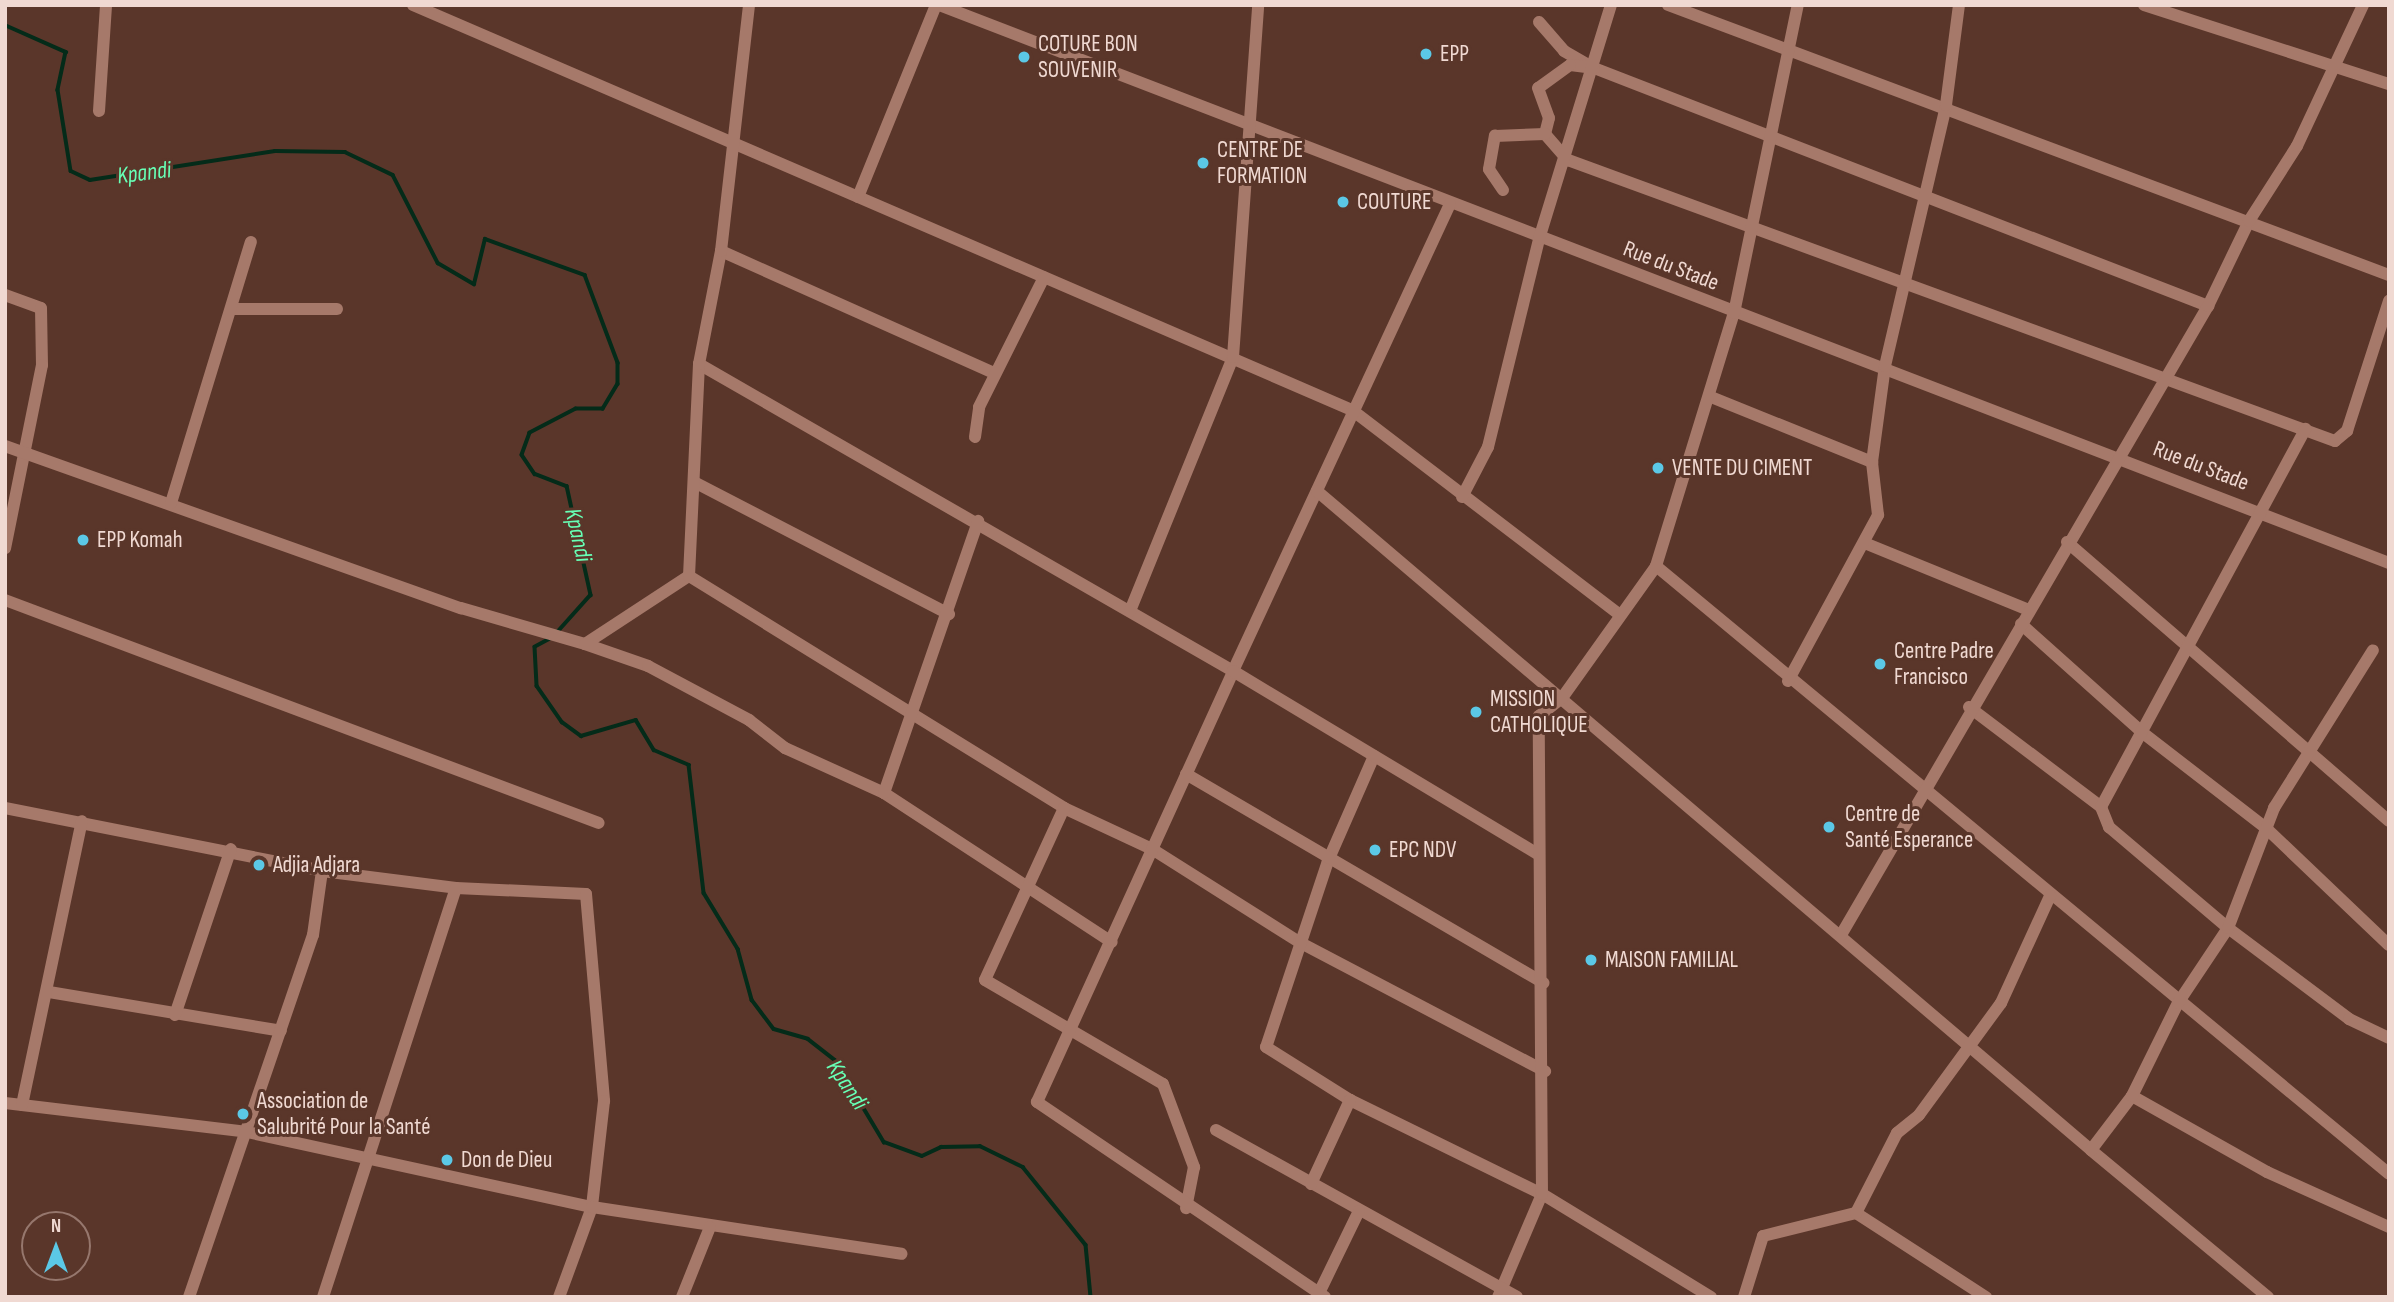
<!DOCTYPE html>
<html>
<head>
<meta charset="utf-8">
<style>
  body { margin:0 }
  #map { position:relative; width:2394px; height:1302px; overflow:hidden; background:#5a362a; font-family:"Sofia Sans Condensed",sans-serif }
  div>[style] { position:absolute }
  .stream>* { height:3.5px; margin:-1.75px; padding:0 1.75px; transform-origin:1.75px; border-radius:1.75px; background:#042b19 }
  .minor>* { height:12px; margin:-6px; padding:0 6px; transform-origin:6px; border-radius:6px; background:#a6796a }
  .dots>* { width:19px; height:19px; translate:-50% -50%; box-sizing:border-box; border:4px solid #5a362a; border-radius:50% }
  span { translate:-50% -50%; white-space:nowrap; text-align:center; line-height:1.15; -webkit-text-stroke:6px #5a362a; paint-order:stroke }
  .poi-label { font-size:23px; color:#f0d9d2 }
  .left { translate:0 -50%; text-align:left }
  .street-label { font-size:23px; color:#f0d9d2 }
  .water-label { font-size:24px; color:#67ffb5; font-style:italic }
  .frame { position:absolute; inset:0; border:7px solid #f0d9d2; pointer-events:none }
  .north { position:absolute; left:21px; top:1211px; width:70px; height:70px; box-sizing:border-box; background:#5a362a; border:2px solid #96776d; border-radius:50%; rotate:0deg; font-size:19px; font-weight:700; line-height:28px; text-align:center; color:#f0d9d2 }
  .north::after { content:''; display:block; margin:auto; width:24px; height:32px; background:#5bc8e6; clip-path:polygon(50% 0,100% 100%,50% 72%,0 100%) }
</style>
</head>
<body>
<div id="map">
  <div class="stream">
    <div style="left:5px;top:25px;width:67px;rotate:23.9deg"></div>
    <div style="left:66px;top:52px;width:39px;rotate:102deg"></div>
    <div style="left:58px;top:90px;width:82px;rotate:80.9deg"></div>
    <div style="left:71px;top:171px;width:21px;rotate:25deg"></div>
    <div style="left:90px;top:180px;width:187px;rotate:-8.9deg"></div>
    <div style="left:275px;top:151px;width:70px;rotate:0.8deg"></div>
    <div style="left:345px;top:152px;width:53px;rotate:25.6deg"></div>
    <div style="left:393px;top:175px;width:99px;rotate:62.9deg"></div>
    <div style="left:438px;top:263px;width:42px;rotate:30.3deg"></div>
    <div style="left:474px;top:284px;width:46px;rotate:-76.3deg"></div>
    <div style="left:485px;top:239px;width:106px;rotate:19.8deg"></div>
    <div style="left:585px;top:275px;width:94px;rotate:69.4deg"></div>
    <div style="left:618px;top:363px;width:21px;rotate:90deg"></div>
    <div style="left:618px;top:384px;width:29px;rotate:121deg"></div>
    <div style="left:603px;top:409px;width:27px;rotate:180deg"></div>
    <div style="left:576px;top:409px;width:52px;rotate:152.4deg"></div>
    <div style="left:530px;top:433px;width:23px;rotate:110deg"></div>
    <div style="left:522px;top:455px;width:23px;rotate:56deg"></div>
    <div style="left:535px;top:474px;width:34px;rotate:21deg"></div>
    <div style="left:567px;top:486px;width:112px;rotate:77.6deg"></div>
    <div style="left:591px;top:595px;width:51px;rotate:131.8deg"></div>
    <div style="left:552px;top:638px;width:19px;rotate:152deg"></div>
    <div style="left:535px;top:647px;width:39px;rotate:87deg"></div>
    <div style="left:537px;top:686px;width:44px;rotate:55.2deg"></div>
    <div style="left:562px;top:722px;width:24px;rotate:36deg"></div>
    <div style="left:581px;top:736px;width:57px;rotate:-16.2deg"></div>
    <div style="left:636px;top:720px;width:35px;rotate:59deg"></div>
    <div style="left:654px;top:750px;width:38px;rotate:23deg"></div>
    <div style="left:689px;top:765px;width:129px;rotate:83.3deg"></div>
    <div style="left:704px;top:893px;width:66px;rotate:58.7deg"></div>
    <div style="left:738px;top:949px;width:53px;rotate:74.6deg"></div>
    <div style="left:752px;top:1000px;width:36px;rotate:53deg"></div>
    <div style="left:774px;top:1029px;width:35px;rotate:16deg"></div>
    <div style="left:808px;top:1039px;width:34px;rotate:38deg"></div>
    <div style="left:835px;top:1060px;width:96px;rotate:59.1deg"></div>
    <div style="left:884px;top:1142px;width:40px;rotate:20.2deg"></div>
    <div style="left:922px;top:1156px;width:21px;rotate:-25deg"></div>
    <div style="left:941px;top:1147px;width:39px;rotate:-1deg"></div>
    <div style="left:980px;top:1146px;width:48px;rotate:26deg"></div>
    <div style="left:1023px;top:1167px;width:100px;rotate:51.1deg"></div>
    <div style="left:1086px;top:1245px;width:52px;rotate:84.5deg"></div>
  </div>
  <div class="minor">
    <div style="left:413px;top:5px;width:1023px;rotate:23.33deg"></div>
    <div style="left:1352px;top:410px;width:337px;rotate:37.4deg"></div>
    <div style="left:939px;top:5px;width:1554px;rotate:21.05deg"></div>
    <div style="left:1668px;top:5px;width:770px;rotate:20.53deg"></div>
    <div style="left:2144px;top:5px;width:257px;rotate:17.9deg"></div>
    <div style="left:1539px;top:22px;width:38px;rotate:49deg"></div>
    <div style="left:1564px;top:51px;width:34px;rotate:30deg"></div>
    <div style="left:1594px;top:68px;width:659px;rotate:21.19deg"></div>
    <div style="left:1594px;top:68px;width:24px;rotate:-173deg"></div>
    <div style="left:1570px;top:65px;width:39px;rotate:144deg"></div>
    <div style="left:1538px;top:88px;width:32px;rotate:70deg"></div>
    <div style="left:1549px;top:118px;width:16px;rotate:104deg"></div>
    <div style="left:1545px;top:134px;width:35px;rotate:49deg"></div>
    <div style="left:1568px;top:160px;width:817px;rotate:20.12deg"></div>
    <div style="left:2335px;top:441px;width:16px;rotate:-40deg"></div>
    <div style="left:2347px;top:431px;width:137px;rotate:-72.1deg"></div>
    <div style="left:99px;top:111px;width:106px;rotate:-86.2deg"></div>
    <div style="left:1503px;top:190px;width:25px;rotate:-124deg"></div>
    <div style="left:1489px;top:169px;width:34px;rotate:-80deg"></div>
    <div style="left:1495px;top:136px;width:50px;rotate:-2.3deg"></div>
    <div style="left:858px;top:197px;width:207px;rotate:-67.9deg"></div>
    <div style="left:721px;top:251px;width:299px;rotate:24.1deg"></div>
    <div style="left:5px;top:295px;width:38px;rotate:20deg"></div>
    <div style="left:41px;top:308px;width:57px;rotate:89deg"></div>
    <div style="left:42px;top:365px;width:187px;rotate:101.4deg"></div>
    <div style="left:233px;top:309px;width:104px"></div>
    <div style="left:699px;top:364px;width:616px;rotate:29.89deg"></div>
    <div style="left:1233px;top:671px;width:515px;rotate:-65.08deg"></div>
    <div style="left:1711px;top:397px;width:174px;rotate:22deg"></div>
    <div style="left:975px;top:437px;width:30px;rotate:-82deg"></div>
    <div style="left:979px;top:407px;width:145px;rotate:-63.4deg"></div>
    <div style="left:5px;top:446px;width:484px;rotate:19.6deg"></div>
    <div style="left:461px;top:608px;width:129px;rotate:16.2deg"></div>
    <div style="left:585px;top:644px;width:124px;rotate:-33.2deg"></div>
    <div style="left:696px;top:483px;width:285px;rotate:27.4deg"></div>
    <div style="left:1317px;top:491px;width:1017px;rotate:40.41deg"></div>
    <div style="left:1462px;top:497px;width:56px;rotate:-62.5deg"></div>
    <div style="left:1488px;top:447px;width:214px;rotate:-76.2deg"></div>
    <div style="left:1539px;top:239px;width:245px;rotate:-72.9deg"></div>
    <div style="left:171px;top:503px;width:273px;rotate:-73deg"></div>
    <div style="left:2067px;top:542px;width:426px;rotate:40.9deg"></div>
    <div style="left:1867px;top:544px;width:175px;rotate:22.2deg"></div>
    <div style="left:1656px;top:566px;width:952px;rotate:39.67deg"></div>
    <div style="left:689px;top:576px;width:441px;rotate:31.7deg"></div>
    <div style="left:1064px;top:808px;width:97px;rotate:25deg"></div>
    <div style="left:1152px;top:849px;width:174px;rotate:32.3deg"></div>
    <div style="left:1299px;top:942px;width:278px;rotate:27.7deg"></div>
    <div style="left:689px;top:576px;width:212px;rotate:-87.3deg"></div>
    <div style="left:699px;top:364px;width:115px;rotate:-79deg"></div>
    <div style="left:721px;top:251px;width:248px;rotate:-83.5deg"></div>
    <div style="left:5px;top:600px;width:634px;rotate:20.58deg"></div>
    <div style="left:1130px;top:611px;width:274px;rotate:-67.9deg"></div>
    <div style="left:1233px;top:357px;width:353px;rotate:-85.9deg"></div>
    <div style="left:2021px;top:624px;width:164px;rotate:41.8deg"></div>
    <div style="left:2143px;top:733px;width:157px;rotate:37.7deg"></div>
    <div style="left:2267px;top:829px;width:168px;rotate:43.6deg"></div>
    <div style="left:585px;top:644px;width:67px;rotate:19.2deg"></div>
    <div style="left:648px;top:666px;width:115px;rotate:28.1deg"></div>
    <div style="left:749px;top:720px;width:46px;rotate:37.9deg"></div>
    <div style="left:785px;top:748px;width:109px;rotate:24.4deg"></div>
    <div style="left:884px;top:793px;width:272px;rotate:33.2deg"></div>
    <div style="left:1788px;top:681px;width:189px;rotate:-61.5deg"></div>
    <div style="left:1878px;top:515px;width:53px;rotate:-96.5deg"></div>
    <div style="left:1872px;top:462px;width:97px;rotate:-82.3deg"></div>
    <div style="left:1885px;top:366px;width:268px;rotate:-76.8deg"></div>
    <div style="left:1946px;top:105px;width:101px;rotate:-82.6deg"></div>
    <div style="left:1969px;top:707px;width:166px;rotate:37.1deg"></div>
    <div style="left:2101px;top:807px;width:22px;rotate:68deg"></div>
    <div style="left:2109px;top:827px;width:156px;rotate:40.3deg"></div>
    <div style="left:2228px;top:928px;width:151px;rotate:36.9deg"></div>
    <div style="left:2349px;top:1019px;width:44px;rotate:25.4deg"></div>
    <div style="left:1374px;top:756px;width:115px;rotate:113.7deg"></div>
    <div style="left:1328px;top:861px;width:196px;rotate:108.4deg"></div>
    <div style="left:1266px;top:1047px;width:99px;rotate:32.2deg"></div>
    <div style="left:1350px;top:1100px;width:214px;rotate:26.1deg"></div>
    <div style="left:1542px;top:1194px;width:112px;rotate:113.1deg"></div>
    <div style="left:1186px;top:774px;width:414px;rotate:30.3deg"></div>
    <div style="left:884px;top:793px;width:288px;rotate:-70.9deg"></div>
    <div style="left:2101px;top:807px;width:430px;rotate:-61.6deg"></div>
    <div style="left:5px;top:808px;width:323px;rotate:11.2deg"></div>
    <div style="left:322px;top:871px;width:135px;rotate:7.2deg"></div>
    <div style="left:456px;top:888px;width:130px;rotate:2.6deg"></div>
    <div style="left:586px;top:894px;width:208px;rotate:85deg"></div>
    <div style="left:604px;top:1101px;width:107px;rotate:96.5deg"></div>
    <div style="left:592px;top:1207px;width:96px;rotate:110.1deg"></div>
    <div style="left:1064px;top:808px;width:189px;rotate:114.7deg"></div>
    <div style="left:985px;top:980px;width:206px;rotate:30.3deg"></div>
    <div style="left:1163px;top:1084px;width:89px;rotate:69.5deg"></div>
    <div style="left:1194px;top:1167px;width:42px;rotate:101deg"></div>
    <div style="left:1841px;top:935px;width:728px;rotate:-59.74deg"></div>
    <div style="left:2208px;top:306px;width:94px;rotate:-64.2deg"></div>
    <div style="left:2249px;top:221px;width:89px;rotate:-57.4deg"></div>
    <div style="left:2297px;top:146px;width:156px;rotate:-64.9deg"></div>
    <div style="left:49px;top:992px;width:235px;rotate:9.5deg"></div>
    <div style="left:175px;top:1015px;width:175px;rotate:-71.4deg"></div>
    <div style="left:2132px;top:1096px;width:155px;rotate:29.4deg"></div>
    <div style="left:2267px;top:1172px;width:134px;rotate:24.3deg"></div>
    <div style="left:5px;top:1103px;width:244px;rotate:6.8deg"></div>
    <div style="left:247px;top:1132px;width:353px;rotate:12.3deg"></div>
    <div style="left:592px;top:1207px;width:313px;rotate:8.6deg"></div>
    <div style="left:22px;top:1105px;width:290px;rotate:-78.1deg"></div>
    <div style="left:1216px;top:1130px;width:344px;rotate:29deg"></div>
    <div style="left:1311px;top:1184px;width:93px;rotate:-65.1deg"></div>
    <div style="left:1856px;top:1213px;width:155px;rotate:32.9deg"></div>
    <div style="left:1319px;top:1293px;width:91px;rotate:-64deg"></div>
    <div style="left:189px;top:1297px;width:383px;rotate:-71.1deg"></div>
    <div style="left:313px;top:935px;width:65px;rotate:-82deg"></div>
    <div style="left:323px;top:1297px;width:430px;rotate:-72deg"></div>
    <div style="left:682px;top:1297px;width:75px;rotate:-68.2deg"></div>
    <div style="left:1325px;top:1297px;width:348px;rotate:-145.9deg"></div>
    <div style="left:1037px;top:1102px;width:473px;rotate:-65.5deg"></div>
    <div style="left:1233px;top:671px;width:357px;rotate:31deg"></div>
    <div style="left:1711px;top:1297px;width:198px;rotate:-148.6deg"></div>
    <div style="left:1542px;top:1194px;width:478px;rotate:-90.4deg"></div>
    <div style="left:1539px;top:716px;width:29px;rotate:-38deg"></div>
    <div style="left:1562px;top:698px;width:162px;rotate:-54.5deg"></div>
    <div style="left:1656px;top:566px;width:265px;rotate:-72.9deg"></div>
    <div style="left:1734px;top:313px;width:315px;rotate:-78.3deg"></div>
    <div style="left:1744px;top:1297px;width:64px;rotate:-72.7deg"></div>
    <div style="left:1763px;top:1236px;width:96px;rotate:-13.9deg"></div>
    <div style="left:1856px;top:1213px;width:90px;rotate:-62.9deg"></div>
    <div style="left:1897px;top:1133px;width:28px;rotate:-39deg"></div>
    <div style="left:1919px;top:1115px;width:139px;rotate:-53.8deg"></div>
    <div style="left:2001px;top:1003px;width:118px;rotate:-65.4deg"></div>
    <div style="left:2268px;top:1297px;width:230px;rotate:-140.3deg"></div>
    <div style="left:2091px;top:1150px;width:68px;rotate:-52.8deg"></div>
    <div style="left:2132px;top:1096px;width:104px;rotate:-63.7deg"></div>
    <div style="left:2178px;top:1003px;width:90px;rotate:-56.3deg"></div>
    <div style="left:2228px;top:928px;width:129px;rotate:-69deg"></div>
    <div style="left:2274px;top:808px;width:186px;rotate:-57.9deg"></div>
  </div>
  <div class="dots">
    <div style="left:1426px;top:54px;background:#5bc8e6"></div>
    <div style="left:1024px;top:57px;background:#5bc8e6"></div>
    <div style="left:1203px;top:163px;background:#5bc8e6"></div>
    <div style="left:1343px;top:202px;background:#5bc8e6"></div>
    <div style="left:1658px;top:468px;background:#5bc8e6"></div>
    <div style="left:83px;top:540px;background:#5bc8e6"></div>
    <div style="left:1880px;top:664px;background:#5bc8e6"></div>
    <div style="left:1476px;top:712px;background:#5bc8e6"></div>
    <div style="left:1829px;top:827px;background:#5bc8e6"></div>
    <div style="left:1375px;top:850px;background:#5bc8e6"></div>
    <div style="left:259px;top:865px;background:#5bc8e6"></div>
    <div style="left:1591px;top:960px;background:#5bc8e6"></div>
    <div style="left:243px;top:1114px;background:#5bc8e6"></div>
    <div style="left:447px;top:1160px;background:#5bc8e6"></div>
  </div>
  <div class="poi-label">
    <span class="left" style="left:1038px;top:57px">COTURE BON<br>SOUVENIR</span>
    <span class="left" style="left:1440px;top:54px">EPP</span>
    <span class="left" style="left:1217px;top:163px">CENTRE DE<br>FORMATION</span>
    <span class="left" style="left:1357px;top:202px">COUTURE</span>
    <span class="left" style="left:1672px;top:468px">VENTE DU CIMENT</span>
    <span class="left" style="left:97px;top:540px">EPP Komah</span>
    <span class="left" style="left:1894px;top:664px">Centre Padre<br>Francisco</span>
    <span class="left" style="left:1490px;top:712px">MISSION<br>CATHOLIQUE</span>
    <span class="left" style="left:1845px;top:827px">Centre de<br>Santé Esperance</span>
    <span class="left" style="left:1389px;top:850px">EPC NDV</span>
    <span class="left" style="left:273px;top:865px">Adjia Adjara</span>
    <span class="left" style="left:1605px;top:960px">MAISON FAMILIAL</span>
    <span class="left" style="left:257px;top:1114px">Association de<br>Salubrité Pour la Santé</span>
    <span class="left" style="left:461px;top:1160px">Don de Dieu</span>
  </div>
  <div class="street-label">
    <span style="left:1671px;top:266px;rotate:21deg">Rue du Stade</span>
    <span style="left:2201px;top:466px;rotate:21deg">Rue du Stade</span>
  </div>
  <div class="water-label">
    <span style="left:144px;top:173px;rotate:-7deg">Kpandi</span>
    <span style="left:578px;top:535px;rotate:77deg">Kpandi</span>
    <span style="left:847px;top:1085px;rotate:56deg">Kpandi</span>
  </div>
  <div class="frame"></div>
  <div class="north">N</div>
</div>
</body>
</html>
